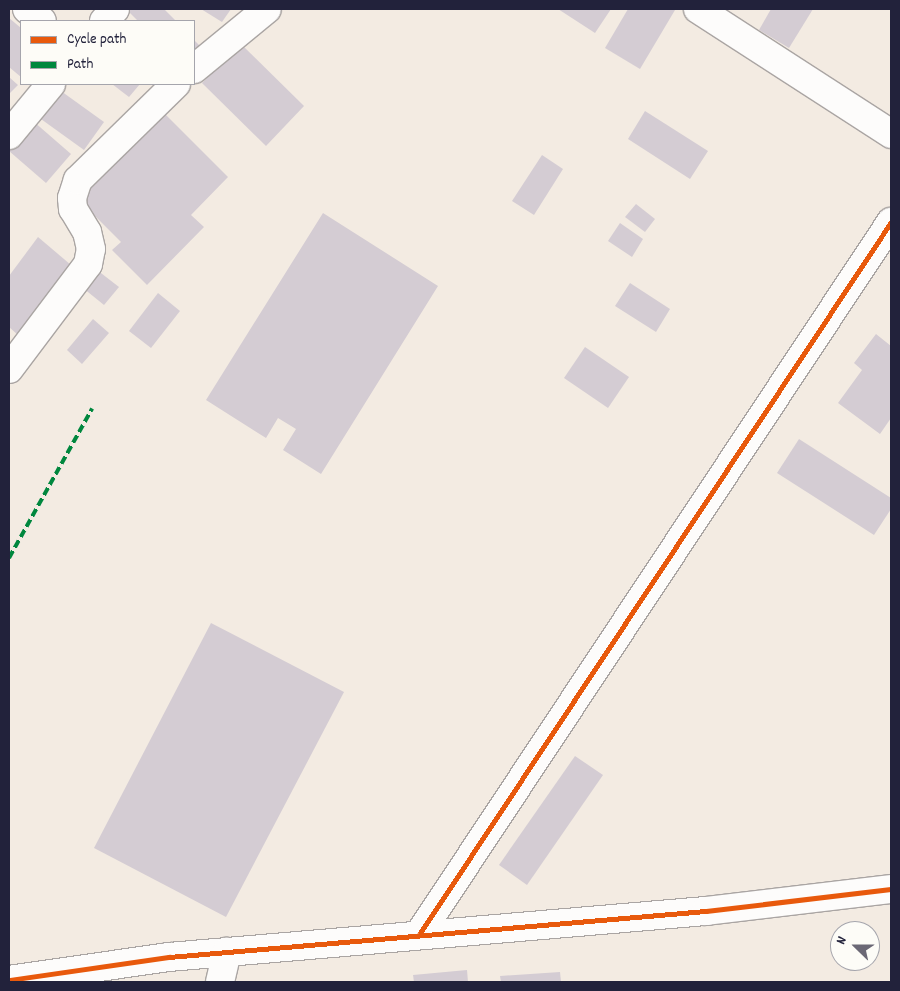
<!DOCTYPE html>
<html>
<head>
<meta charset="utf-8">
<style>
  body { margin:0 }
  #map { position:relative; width:900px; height:991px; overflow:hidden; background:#f3ebe2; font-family:Dekko,sans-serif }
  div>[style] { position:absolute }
  .building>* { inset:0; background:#d4ccd3 }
  .roads { filter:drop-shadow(1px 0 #aaa5a3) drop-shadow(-1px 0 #aaa5a3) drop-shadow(0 1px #aaa5a3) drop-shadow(0 -1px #aaa5a3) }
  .minor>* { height:28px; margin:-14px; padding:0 14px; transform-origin:14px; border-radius:14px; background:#fdfcfb }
  .quiet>* { height:4px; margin-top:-2px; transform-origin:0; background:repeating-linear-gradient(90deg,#00873e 0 8px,transparent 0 12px) }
  .cycleway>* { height:5px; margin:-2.5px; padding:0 2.5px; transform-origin:2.5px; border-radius:2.5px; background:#e8590c }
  span { translate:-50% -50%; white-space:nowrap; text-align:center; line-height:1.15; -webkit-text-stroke:4px #fdfcf7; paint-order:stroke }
  .frame { position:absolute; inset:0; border:10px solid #22223b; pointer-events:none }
  .legend { position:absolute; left:20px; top:20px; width:175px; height:65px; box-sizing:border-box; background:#fdfcf7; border:1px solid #a5a5ac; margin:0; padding:6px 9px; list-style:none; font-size:15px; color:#22223b }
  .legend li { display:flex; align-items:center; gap:10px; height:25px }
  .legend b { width:25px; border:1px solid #a5a5ac }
  .north { position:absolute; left:830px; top:921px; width:50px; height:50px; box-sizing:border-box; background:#fdfcf7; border:1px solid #a5a5ac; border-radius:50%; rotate:292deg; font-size:14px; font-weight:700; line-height:20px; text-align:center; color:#22223b }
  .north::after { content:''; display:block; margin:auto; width:18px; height:22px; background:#6b6875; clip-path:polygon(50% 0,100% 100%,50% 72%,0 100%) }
</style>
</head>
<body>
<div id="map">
  <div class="building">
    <div style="clip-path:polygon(126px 9px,164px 9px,176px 21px,138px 21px)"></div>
    <div style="clip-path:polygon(201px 9px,231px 9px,222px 22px)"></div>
    <div style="clip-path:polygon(558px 9px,611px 9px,595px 33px)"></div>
    <div style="clip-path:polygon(628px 9px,675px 10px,640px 69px,605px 48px)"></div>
    <div style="clip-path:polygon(771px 9px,813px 9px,789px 48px,759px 30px)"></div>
    <div style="clip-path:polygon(9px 18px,21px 28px,21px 77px,9px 67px)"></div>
    <div style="clip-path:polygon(194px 40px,202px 48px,194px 56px)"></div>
    <div style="clip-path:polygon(241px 44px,304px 106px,266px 146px,202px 83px)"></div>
    <div style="clip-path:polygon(9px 77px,18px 85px,9px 94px)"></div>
    <div style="clip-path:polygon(112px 84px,140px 84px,129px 97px)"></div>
    <div style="clip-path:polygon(54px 86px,104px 122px,84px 150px,34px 114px)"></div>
    <div style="clip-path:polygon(645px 111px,708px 151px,690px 179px,628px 139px)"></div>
    <div style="clip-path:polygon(164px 113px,228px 177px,191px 215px,204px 227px,147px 285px,112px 250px,121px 242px,78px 199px)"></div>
    <div style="clip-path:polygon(33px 121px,71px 154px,46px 183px,9px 151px)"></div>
    <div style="clip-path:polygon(542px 155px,563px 169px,534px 215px,512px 201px)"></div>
    <div style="clip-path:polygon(636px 204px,655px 219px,645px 232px,625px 217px)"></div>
    <div style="clip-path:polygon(323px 213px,438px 286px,321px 474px,283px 450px,296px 429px,278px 418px,266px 438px,206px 400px)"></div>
    <div style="clip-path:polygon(620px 223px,643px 239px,632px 257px,608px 241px)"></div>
    <div style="clip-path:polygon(38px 237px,71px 265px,18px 335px,9px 327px,9px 276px)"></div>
    <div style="clip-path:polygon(97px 270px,119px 287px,104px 305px,83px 288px)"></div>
    <div style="clip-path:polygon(630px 283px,670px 309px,656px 332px,615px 306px)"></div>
    <div style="clip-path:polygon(158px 293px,180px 311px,151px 348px,129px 331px)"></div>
    <div style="clip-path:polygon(93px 319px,109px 333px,82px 364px,67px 350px)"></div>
    <div style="clip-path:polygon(876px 334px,891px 346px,891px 418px,880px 434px,838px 403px,862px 370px,854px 363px)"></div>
    <div style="clip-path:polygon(585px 347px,629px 377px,608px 408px,564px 378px)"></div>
    <div style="clip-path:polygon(799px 439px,891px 498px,891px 509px,874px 535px,777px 473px)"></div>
    <div style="clip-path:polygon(211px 623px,344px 692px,226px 917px,94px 848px)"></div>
    <div style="clip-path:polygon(575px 756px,603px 775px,527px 885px,499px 865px)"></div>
    <div style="clip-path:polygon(467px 970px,468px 982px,414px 982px,413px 975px)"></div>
    <div style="clip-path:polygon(560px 972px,561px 982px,501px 982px,500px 976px)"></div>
  </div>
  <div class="roads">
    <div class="minor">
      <div style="left:27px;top:9px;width:19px;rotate:39deg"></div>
      <div style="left:698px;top:9px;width:230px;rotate:32.9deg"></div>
      <div style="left:104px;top:21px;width:16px;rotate:-47deg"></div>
      <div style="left:194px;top:69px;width:94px;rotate:-39.4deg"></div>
      <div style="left:9px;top:135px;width:66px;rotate:-50.5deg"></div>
      <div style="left:9px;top:369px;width:131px;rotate:-53deg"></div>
      <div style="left:88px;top:264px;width:15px;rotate:-79deg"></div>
      <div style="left:91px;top:249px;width:17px;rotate:-103deg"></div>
      <div style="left:87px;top:232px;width:27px;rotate:-121deg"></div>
      <div style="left:73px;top:209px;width:11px;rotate:-95deg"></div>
      <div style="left:72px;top:198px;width:19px;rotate:-72deg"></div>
      <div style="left:78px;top:180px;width:137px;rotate:-44.4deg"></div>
      <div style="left:420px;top:933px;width:853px;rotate:-56.48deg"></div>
      <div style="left:9px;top:980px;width:162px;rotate:-8.2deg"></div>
      <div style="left:169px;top:957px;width:539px;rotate:-4.9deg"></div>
      <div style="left:706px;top:911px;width:186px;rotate:-6.8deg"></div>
      <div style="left:220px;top:982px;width:31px;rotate:-77deg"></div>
    </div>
  </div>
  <div class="quiet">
    <div style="left:9px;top:558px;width:171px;rotate:-60.9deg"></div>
  </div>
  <div class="cycleway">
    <div style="left:420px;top:933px;width:853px;rotate:-56.48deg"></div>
    <div style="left:9px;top:980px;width:162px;rotate:-8.2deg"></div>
    <div style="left:169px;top:957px;width:539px;rotate:-4.9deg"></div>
    <div style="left:706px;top:911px;width:186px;rotate:-6.8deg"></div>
  </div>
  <div class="frame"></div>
  <ul class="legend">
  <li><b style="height:6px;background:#e8590c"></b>Cycle path</li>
  <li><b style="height:6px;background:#00873e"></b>Path</li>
  </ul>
  <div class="north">N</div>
</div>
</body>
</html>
